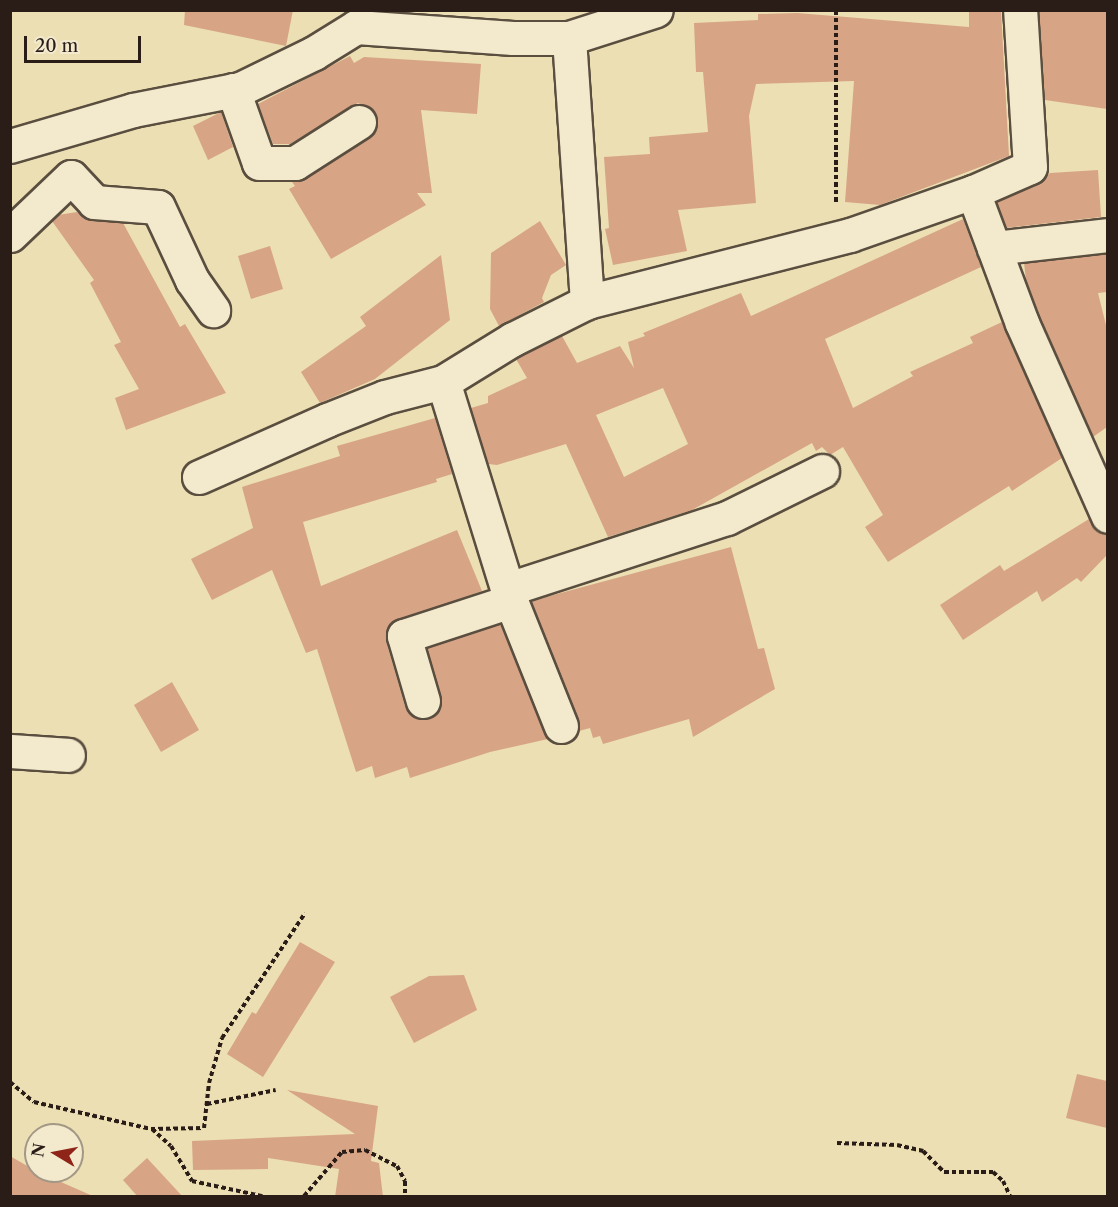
<!DOCTYPE html>
<html>
<head>
<meta charset="utf-8">
<style>
  body { margin:0 }
  #map { position:relative; width:1118px; height:1207px; overflow:hidden; background:#ecdfb3; font-family:"Libre Caslon Text",serif }
  div>[style] { position:absolute }
  .building>* { inset:0; background:#d7a586 }
  .path>* { height:4px; margin-top:-2px; transform-origin:0; background:repeating-linear-gradient(90deg,#2a1d18 0 4.5px,transparent 0 7.5px) }
  .roads { filter:drop-shadow(2px 0 #5a4e3f) drop-shadow(-2px 0 #5a4e3f) drop-shadow(0 2px #5a4e3f) drop-shadow(0 -2px #5a4e3f) }
  .minor>* { height:33px; margin:-16.5px; padding:0 16.5px; transform-origin:16.5px; border-radius:16.5px; background:#f3eace }
  span { translate:-50% -50%; white-space:nowrap; text-align:center; line-height:1.15; -webkit-text-stroke:5px #f3eace; paint-order:stroke }
  .frame { position:absolute; inset:0; border:12px solid #2a1d18; pointer-events:none }
  .north { position:absolute; left:24px; top:1123px; width:60px; height:60px; box-sizing:border-box; background:#f3eace; border:2px solid #a39885; border-radius:50%; rotate:280deg; font-size:16px; font-weight:700; line-height:24px; text-align:center; color:#2a1d18 }
  .north::after { content:''; display:block; margin:auto; width:21px; height:27px; background:#8f2418; clip-path:polygon(50% 0,100% 100%,50% 72%,0 100%) }
  .scale { position:absolute; left:24px; top:36px; width:117px; height:27px; box-sizing:border-box; border:3px solid #2a1d18; border-top:0; padding-left:8px; font-size:18px; line-height:21px; white-space:nowrap; color:#2a1d18; -webkit-text-stroke:4px #f3eace; paint-order:stroke }
</style>
</head>
<body>
<div id="map">
  <div class="building">
    <div style="clip-path:polygon(185px 10px,293px 10px,286px 46px,184px 25px)"></div>
    <div style="clip-path:polygon(1001px 10px,1009px 156px,880px 205px,845px 202px,854px 81px,756px 84px,749px 116px,756px 203px,678px 210px,687px 251px,613px 265px,605px 229px,609px 228px,604px 157px,650px 154px,649px 137px,708px 132px,703px 72px,696px 72px,694px 23px,758px 20px,758px 14px,797px 13px,969px 27px,969px 12px)"></div>
    <div style="clip-path:polygon(1039px 10px,1107px 10px,1107px 109px,1045px 100px)"></div>
    <div style="clip-path:polygon(350px 56px,354px 63px,364px 57px,481px 64px,477px 114px,421px 110px,432px 193px,417px 193px,426px 205px,331px 259px,289px 189px,295px 186px,292px 182px,305px 179px,370px 137px,378px 122px,375px 112px,358px 103px,290px 144px,273px 144px,258px 104px)"></div>
    <div style="clip-path:polygon(221px 112px,233px 147px,208px 160px,193px 126px)"></div>
    <div style="clip-path:polygon(1098px 170px,1101px 217px,1006px 228px,997px 202px,1038px 184px,1050px 173px)"></div>
    <div style="clip-path:polygon(77px 212px,93px 221px,123px 223px,180px 327px,185px 324px,226px 393px,126px 430px,115px 398px,139px 389px,114px 345px,121px 342px,90px 283px,94px 280px,52px 221px,58px 215px)"></div>
    <div style="clip-path:polygon(evenodd,963px 219px,981px 267px,825px 339px,853px 408px,913px 376px,910px 372px,973px 343px,970px 337px,1002px 322px,1062px 458px,1012px 491px,1009px 486px,888px 562px,865px 527px,883px 515px,843px 447px,830px 455px,822px 447px,816px 451px,812px 443px,692px 510px,608px 537px,566px 444px,497px 465px,488px 464px,471px 408px,488px 403px,488px 396px,527px 378px,516px 359px,522px 355px,562px 336px,577px 363px,620px 346px,634px 368px,628px 342px,645px 336px,643px 333px,741px 293px,751px 316px,963px 219px,663px 388px,688px 444px,624px 477px,596px 415px,663px 388px)"></div>
    <div style="clip-path:polygon(540px 221px,566px 265px,551px 275px,542px 298px,544px 302px,499px 326px,490px 309px,491px 253px)"></div>
    <div style="clip-path:polygon(270px 246px,283px 289px,251px 299px,238px 256px)"></div>
    <div style="clip-path:polygon(1107px 254px,1107px 292px,1098px 293px,1107px 329px,1107px 427px,1093px 437px,1039px 316px,1026px 280px,1024px 263px)"></div>
    <div style="clip-path:polygon(441px 255px,450px 320px,375px 379px,320px 403px,301px 372px,366px 326px,360px 317px)"></div>
    <div style="clip-path:polygon(435px 418px,452px 474px,436px 479px,437px 482px,303px 522px,321px 586px,457px 530px,482px 591px,390px 624px,386px 641px,405px 706px,419px 719px,436px 714px,441px 706px,427px 648px,500px 624px,548px 739px,490px 752px,410px 778px,407px 767px,375px 778px,372px 766px,356px 772px,317px 649px,306px 653px,272px 570px,212px 600px,191px 559px,253px 528px,242px 487px,340px 456px,337px 446px)"></div>
    <div style="clip-path:polygon(1089px 519px,1097px 531px,1107px 534px,1107px 555px,1081px 582px,1077px 578px,1042px 602px,1037px 591px,963px 640px,940px 605px,1000px 565px,1004px 571px)"></div>
    <div style="clip-path:polygon(731px 547px,758px 649px,764px 648px,775px 689px,693px 737px,689px 719px,603px 744px,600px 736px,593px 738px,590px 728px,579px 731px,578px 719px,531px 601px)"></div>
    <div style="clip-path:polygon(172px 682px,199px 730px,161px 752px,134px 705px)"></div>
    <div style="clip-path:polygon(300px 942px,335px 962px,263px 1077px,227px 1054px,252px 1012px,256px 1014px)"></div>
    <div style="clip-path:polygon(464px 975px,477px 1010px,414px 1043px,390px 997px,429px 976px)"></div>
    <div style="clip-path:polygon(1077px 1074px,1107px 1081px,1107px 1128px,1066px 1118px)"></div>
    <div style="clip-path:polygon(287px 1090px,378px 1106px,371px 1161px,379px 1163px,383px 1197px,335px 1197px,339px 1169px,268px 1158px,268px 1169px,193px 1170px,192px 1141px,355px 1134px)"></div>
    <div style="clip-path:polygon(10px 1156px,36px 1171px,95px 1197px,10px 1197px)"></div>
    <div style="clip-path:polygon(147px 1158px,183px 1197px,138px 1197px,123px 1180px)"></div>
  </div>
  <div class="path">
    <div style="left:836px;top:202px;width:192px;rotate:-90deg"></div>
    <div style="left:10px;top:1082px;width:31px;rotate:40deg"></div>
    <div style="left:34px;top:1102px;width:120px;rotate:13deg"></div>
    <div style="left:151px;top:1129px;width:53px;rotate:-1.1deg"></div>
    <div style="left:204px;top:1128px;width:45px;rotate:-83.7deg"></div>
    <div style="left:209px;top:1083px;width:47px;rotate:-73.9deg"></div>
    <div style="left:222px;top:1038px;width:150px;rotate:-56.4deg"></div>
    <div style="left:207px;top:1104px;width:70px;rotate:-11.5deg"></div>
    <div style="left:152px;top:1129px;width:25px;rotate:42deg"></div>
    <div style="left:171px;top:1146px;width:41px;rotate:59deg"></div>
    <div style="left:192px;top:1181px;width:72px;rotate:12.1deg"></div>
    <div style="left:837px;top:1143px;width:60px;rotate:1.9deg"></div>
    <div style="left:897px;top:1145px;width:27px;rotate:13deg"></div>
    <div style="left:923px;top:1151px;width:30px;rotate:45deg"></div>
    <div style="left:944px;top:1172px;width:49px"></div>
    <div style="left:993px;top:1172px;width:13px;rotate:42deg"></div>
    <div style="left:1003px;top:1181px;width:17px;rotate:65deg"></div>
    <div style="left:304px;top:1196px;width:58px;rotate:-49.2deg"></div>
    <div style="left:342px;top:1152px;width:23px;rotate:-5deg"></div>
    <div style="left:365px;top:1150px;width:36px;rotate:27deg"></div>
    <div style="left:397px;top:1166px;width:17px;rotate:62deg"></div>
    <div style="left:405px;top:1181px;width:15px;rotate:90deg"></div>
  </div>
  <div class="roads">
    <div class="minor">
      <div style="left:569px;top:38px;width:265px;rotate:86.1deg"></div>
      <div style="left:233px;top:90px;width:77px;rotate:70.4deg"></div>
      <div style="left:259px;top:163px;width:36px"></div>
      <div style="left:295px;top:163px;width:76px;rotate:-32.6deg"></div>
      <div style="left:10px;top:146px;width:128px;rotate:-16.3deg"></div>
      <div style="left:133px;top:110px;width:109px;rotate:-11.1deg"></div>
      <div style="left:240px;top:89px;width:82px;rotate:-25.9deg"></div>
      <div style="left:314px;top:53px;width:49px;rotate:-31.8deg"></div>
      <div style="left:356px;top:27px;width:157px;rotate:4deg"></div>
      <div style="left:513px;top:38px;width:56px"></div>
      <div style="left:569px;top:38px;width:91px;rotate:-17.8deg"></div>
      <div style="left:973px;top:192px;width:62px;rotate:-23.7deg"></div>
      <div style="left:1030px;top:167px;width:157px;rotate:-93.6deg"></div>
      <div style="left:10px;top:235px;width:84px;rotate:-43.6deg"></div>
      <div style="left:71px;top:177px;width:34px;rotate:47deg"></div>
      <div style="left:94px;top:202px;width:64px;rotate:4.5deg"></div>
      <div style="left:158px;top:207px;width:81px;rotate:65deg"></div>
      <div style="left:192px;top:280px;width:37px;rotate:55deg"></div>
      <div style="left:994px;top:248px;width:115px;rotate:-6.5deg"></div>
      <div style="left:199px;top:477px;width:140px;rotate:-24deg"></div>
      <div style="left:327px;top:420px;width:62px;rotate:-21.6deg"></div>
      <div style="left:385px;top:397px;width:60px;rotate:-14.5deg"></div>
      <div style="left:508px;top:589px;width:230px;rotate:-18deg"></div>
      <div style="left:727px;top:518px;width:106px;rotate:-26.3deg"></div>
      <div style="left:423px;top:701px;width:68px;rotate:-106.3deg"></div>
      <div style="left:404px;top:636px;width:113px;rotate:-18.1deg"></div>
      <div style="left:561px;top:726px;width:135px;rotate:-111.8deg"></div>
      <div style="left:511px;top:601px;width:229px;rotate:-107.2deg"></div>
      <div style="left:443px;top:382px;width:82px;rotate:-31.6deg"></div>
      <div style="left:513px;top:339px;width:83px;rotate:-26.6deg"></div>
      <div style="left:587px;top:302px;width:271px;rotate:-14.3deg"></div>
      <div style="left:850px;top:235px;width:130px;rotate:-19.3deg"></div>
      <div style="left:973px;top:192px;width:140px;rotate:69.5deg"></div>
      <div style="left:1022px;top:323px;width:211px;rotate:66deg"></div>
      <div style="left:10px;top:751px;width:58px;rotate:3.9deg"></div>
    </div>
  </div>
  <div class="frame"></div>
  <div class="north">N</div>
  <div class="scale">20 m</div>
</div>
</body>
</html>
